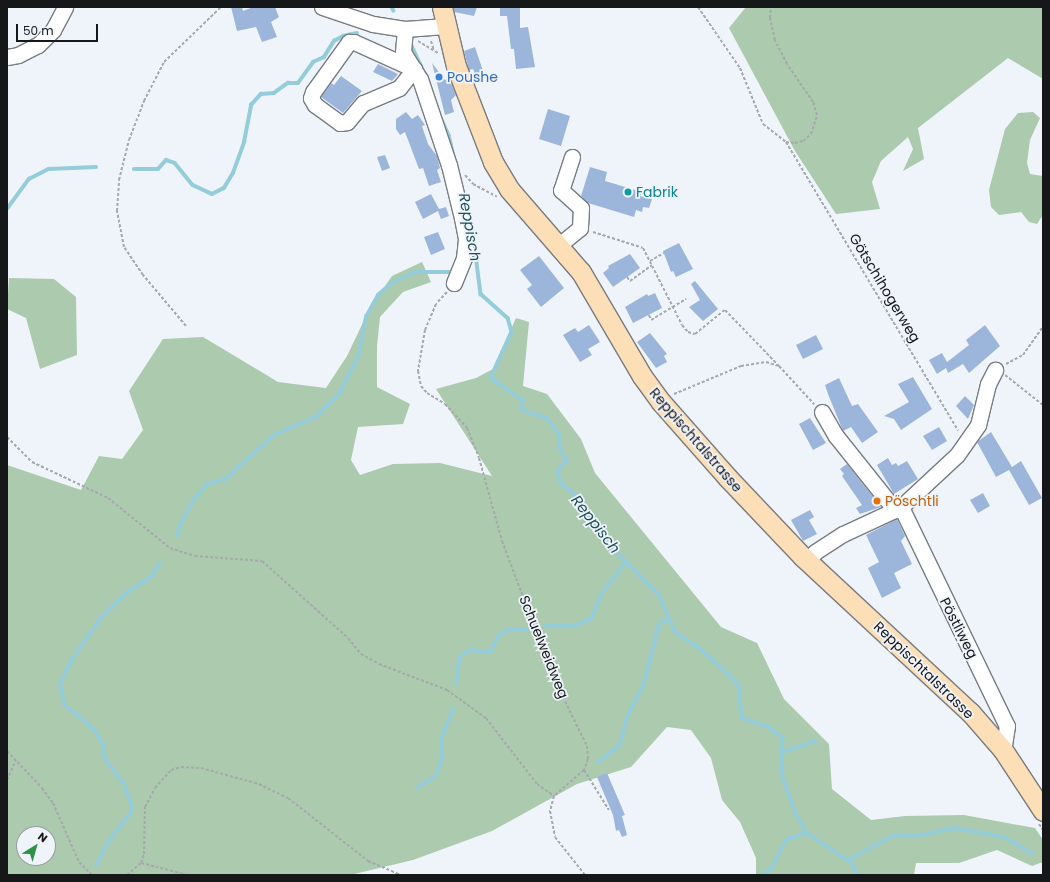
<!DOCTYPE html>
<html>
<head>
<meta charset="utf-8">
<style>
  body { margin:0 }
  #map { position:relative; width:1050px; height:882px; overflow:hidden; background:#eff4fa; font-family:Poppins,sans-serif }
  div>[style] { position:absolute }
  .green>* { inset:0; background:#accaad }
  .stream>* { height:3.5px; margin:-1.75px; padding:0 1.75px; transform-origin:1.75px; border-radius:1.75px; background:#94cdd9 }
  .building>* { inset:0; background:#9cb6db }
  .path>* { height:2px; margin-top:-1px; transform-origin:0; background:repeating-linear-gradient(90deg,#a5a9ad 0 3px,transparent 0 5px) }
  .roads { filter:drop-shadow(1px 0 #787c81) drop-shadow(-1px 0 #787c81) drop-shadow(0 1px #787c81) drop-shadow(0 -1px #787c81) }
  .minor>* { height:15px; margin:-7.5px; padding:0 7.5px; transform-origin:7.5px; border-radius:7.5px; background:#fff }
  .major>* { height:19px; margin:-9.5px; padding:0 9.5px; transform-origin:9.5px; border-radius:9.5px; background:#fddfb7 }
  .dots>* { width:11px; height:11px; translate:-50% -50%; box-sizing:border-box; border:2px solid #eff4fa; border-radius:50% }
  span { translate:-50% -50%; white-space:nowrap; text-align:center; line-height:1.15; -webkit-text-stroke:3.5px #eff4fa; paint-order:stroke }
  .shop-label { font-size:14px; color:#366cbe }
  .left { translate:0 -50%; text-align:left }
  .culture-label { font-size:14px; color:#0d838f }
  .street-label { font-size:14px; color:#151719 }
  .food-label { font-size:14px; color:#c56008 }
  .water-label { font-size:15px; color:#1f5059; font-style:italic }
  .frame { position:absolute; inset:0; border:8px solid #151719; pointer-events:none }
  .north { position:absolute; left:16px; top:826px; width:40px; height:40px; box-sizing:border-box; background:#eff4fa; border:1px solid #989ca0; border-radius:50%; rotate:37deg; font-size:11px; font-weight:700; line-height:16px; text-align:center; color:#151719 }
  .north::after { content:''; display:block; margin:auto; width:14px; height:18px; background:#309246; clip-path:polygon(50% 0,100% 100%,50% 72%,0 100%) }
  .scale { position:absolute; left:16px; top:24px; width:82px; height:18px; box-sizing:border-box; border:2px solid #151719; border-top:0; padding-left:5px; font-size:12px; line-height:14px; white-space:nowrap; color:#151719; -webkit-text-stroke:3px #eff4fa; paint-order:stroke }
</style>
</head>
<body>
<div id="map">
  <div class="green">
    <div style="clip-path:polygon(746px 7px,1043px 7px,1043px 79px,1008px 58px,918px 128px,924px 159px,903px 171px,913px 149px,908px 137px,881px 161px,872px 182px,880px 209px,836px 214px,795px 151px,729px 28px)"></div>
    <div style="clip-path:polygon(1033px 112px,1040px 118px,1030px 140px,1027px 163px,1030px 174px,1043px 176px,1043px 215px,1037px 224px,1029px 222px,1021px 212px,999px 215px,991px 207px,989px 190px,1005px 129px,1018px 113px)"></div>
    <div style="clip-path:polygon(evenodd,422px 262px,431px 282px,403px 292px,380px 317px,377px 346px,377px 387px,410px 404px,403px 424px,358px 427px,351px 460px,360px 475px,393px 464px,440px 463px,492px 476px,436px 389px,476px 378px,493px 369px,516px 318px,529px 322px,523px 386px,547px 394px,581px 439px,595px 473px,721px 627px,757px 643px,784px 699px,829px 744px,832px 789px,871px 820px,905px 816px,964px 815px,1035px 828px,1043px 840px,1043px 862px,1032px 866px,997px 850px,959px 863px,916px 863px,914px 875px,756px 875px,756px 858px,740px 822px,722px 800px,711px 758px,691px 730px,667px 727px,631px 767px,577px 784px,492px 831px,413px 860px,350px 875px,7px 875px,7px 465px,81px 490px,99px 456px,122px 459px,143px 430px,129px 391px,163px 339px,203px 337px,278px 382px,326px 388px,347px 356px,370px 308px,392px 276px,422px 262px,24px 834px,48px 834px,48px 858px,24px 858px,24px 834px)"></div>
    <div style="clip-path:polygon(9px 278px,54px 279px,76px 297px,77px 355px,40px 369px,26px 318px,7px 309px)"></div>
  </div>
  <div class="stream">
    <div style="left:392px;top:7px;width:4px;rotate:63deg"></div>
    <div style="left:412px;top:46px;width:35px;rotate:65deg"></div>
    <div style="left:441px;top:118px;width:19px;rotate:65deg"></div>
    <div style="left:449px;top:135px;width:26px;rotate:77deg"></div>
    <div style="left:134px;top:169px;width:24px"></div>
    <div style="left:158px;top:169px;width:12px;rotate:-48deg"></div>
    <div style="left:166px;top:160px;width:9px;rotate:18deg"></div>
    <div style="left:175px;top:163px;width:28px;rotate:51deg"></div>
    <div style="left:193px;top:185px;width:21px;rotate:25deg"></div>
    <div style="left:212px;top:194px;width:13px;rotate:-27deg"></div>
    <div style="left:224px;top:188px;width:17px;rotate:-59deg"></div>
    <div style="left:233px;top:173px;width:33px;rotate:-70deg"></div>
    <div style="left:244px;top:142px;width:38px;rotate:-79deg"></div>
    <div style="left:251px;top:105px;width:15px;rotate:-48deg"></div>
    <div style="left:261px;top:94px;width:13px;rotate:-4deg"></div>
    <div style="left:274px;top:93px;width:17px;rotate:-36deg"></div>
    <div style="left:288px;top:83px;width:10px"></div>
    <div style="left:298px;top:83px;width:26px;rotate:-54deg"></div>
    <div style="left:313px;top:62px;width:12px;rotate:-24deg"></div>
    <div style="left:324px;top:57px;width:19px;rotate:-58deg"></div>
    <div style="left:334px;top:41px;width:10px;rotate:-29deg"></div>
    <div style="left:343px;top:36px;width:14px;rotate:-12deg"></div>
    <div style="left:7px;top:209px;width:37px;rotate:-54deg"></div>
    <div style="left:29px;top:179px;width:22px;rotate:-27deg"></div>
    <div style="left:49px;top:169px;width:47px;rotate:-2.4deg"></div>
    <div style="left:468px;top:214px;width:11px;rotate:68deg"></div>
    <div style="left:472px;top:224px;width:71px;rotate:82.7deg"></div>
    <div style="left:481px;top:294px;width:36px;rotate:42deg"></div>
    <div style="left:508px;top:318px;width:15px;rotate:74deg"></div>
    <div style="left:512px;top:332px;width:51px;rotate:114.5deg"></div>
    <div style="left:491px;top:378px;width:39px;rotate:35deg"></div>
    <div style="left:523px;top:400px;width:10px;rotate:96deg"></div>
    <div style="left:522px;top:410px;width:26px;rotate:18deg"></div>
    <div style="left:547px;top:418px;width:21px;rotate:53deg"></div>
    <div style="left:560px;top:435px;width:13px;rotate:90deg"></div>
    <div style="left:560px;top:448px;width:15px;rotate:62deg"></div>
    <div style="left:567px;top:461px;width:13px;rotate:132deg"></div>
    <div style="left:558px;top:471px;width:12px;rotate:76deg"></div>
    <div style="left:561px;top:483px;width:25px;rotate:40deg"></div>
    <div style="left:580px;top:499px;width:48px;rotate:58.6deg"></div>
    <div style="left:605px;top:540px;width:78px;rotate:45.5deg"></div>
    <div style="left:660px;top:596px;width:39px;rotate:67deg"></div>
    <div style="left:675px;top:632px;width:31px;rotate:33deg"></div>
    <div style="left:701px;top:649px;width:52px;rotate:42.6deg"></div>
    <div style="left:739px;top:684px;width:34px;rotate:85deg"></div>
    <div style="left:742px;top:718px;width:28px;rotate:18deg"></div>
    <div style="left:769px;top:727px;width:18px;rotate:38deg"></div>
    <div style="left:783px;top:738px;width:33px;rotate:93deg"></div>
    <div style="left:781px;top:771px;width:46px;rotate:70.8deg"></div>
    <div style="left:796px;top:814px;width:22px;rotate:60deg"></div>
    <div style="left:807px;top:833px;width:54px;rotate:33.7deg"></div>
    <div style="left:852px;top:863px;width:13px;rotate:63deg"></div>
    <div style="left:177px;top:536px;width:16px;rotate:-72deg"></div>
    <div style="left:182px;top:521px;width:23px;rotate:-61deg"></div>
    <div style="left:193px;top:501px;width:22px;rotate:-51deg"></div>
    <div style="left:207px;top:484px;width:19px;rotate:-16deg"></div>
    <div style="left:225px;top:479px;width:66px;rotate:-41.9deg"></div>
    <div style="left:274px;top:435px;width:47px;rotate:-23.8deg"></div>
    <div style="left:317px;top:416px;width:31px;rotate:-45deg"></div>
    <div style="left:339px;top:394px;width:42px;rotate:-62.8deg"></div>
    <div style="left:358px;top:357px;width:41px;rotate:-78.7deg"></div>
    <div style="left:366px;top:317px;width:25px;rotate:-61deg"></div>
    <div style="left:378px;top:295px;width:20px;rotate:-41deg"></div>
    <div style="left:393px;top:282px;width:24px;rotate:-24deg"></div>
    <div style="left:415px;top:272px;width:35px"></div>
    <div style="left:545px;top:626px;width:32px;rotate:-2deg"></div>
    <div style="left:577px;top:625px;width:17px;rotate:-25deg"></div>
    <div style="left:592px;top:618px;width:26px;rotate:-69deg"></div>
    <div style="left:601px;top:594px;width:41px;rotate:-52deg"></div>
    <div style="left:456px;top:684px;width:26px;rotate:-83deg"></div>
    <div style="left:459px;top:658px;width:15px;rotate:-37deg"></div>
    <div style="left:471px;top:649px;width:9px;rotate:18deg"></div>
    <div style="left:480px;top:652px;width:11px;rotate:-5deg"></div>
    <div style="left:491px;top:651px;width:17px;rotate:-65deg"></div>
    <div style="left:498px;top:636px;width:13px;rotate:-32deg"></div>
    <div style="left:509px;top:629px;width:18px"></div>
    <div style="left:782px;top:752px;width:36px;rotate:-18deg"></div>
    <div style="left:598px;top:762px;width:26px;rotate:-37deg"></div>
    <div style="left:619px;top:746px;width:32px;rotate:-74deg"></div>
    <div style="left:628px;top:715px;width:36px;rotate:-63deg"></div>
    <div style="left:644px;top:683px;width:61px;rotate:-75.7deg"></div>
    <div style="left:659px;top:624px;width:12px;rotate:-24deg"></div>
    <div style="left:417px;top:788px;width:22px;rotate:-32deg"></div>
    <div style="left:436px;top:776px;width:19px;rotate:-72deg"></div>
    <div style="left:442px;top:758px;width:19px;rotate:-93deg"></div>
    <div style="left:441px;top:739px;width:32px;rotate:-68deg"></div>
    <div style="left:848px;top:860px;width:52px;rotate:-28.5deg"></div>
    <div style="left:894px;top:835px;width:23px;rotate:2deg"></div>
    <div style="left:917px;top:836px;width:39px;rotate:-12deg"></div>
    <div style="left:955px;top:828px;width:51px;rotate:10.2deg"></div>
    <div style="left:1005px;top:837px;width:31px;rotate:31deg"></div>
    <div style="left:96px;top:866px;width:28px;rotate:-63deg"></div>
    <div style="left:109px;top:841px;width:36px;rotate:-53deg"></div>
    <div style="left:131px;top:812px;width:6px;rotate:-81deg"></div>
    <div style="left:132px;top:806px;width:25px;rotate:-111deg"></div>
    <div style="left:123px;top:783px;width:30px;rotate:-127deg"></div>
    <div style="left:105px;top:759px;width:15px;rotate:-98deg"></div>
    <div style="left:103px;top:744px;width:15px;rotate:-122deg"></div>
    <div style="left:95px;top:731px;width:41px;rotate:-138.9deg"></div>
    <div style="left:64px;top:704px;width:20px;rotate:-101deg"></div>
    <div style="left:60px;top:684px;width:25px;rotate:-64deg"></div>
    <div style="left:71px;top:661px;width:56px;rotate:-55.2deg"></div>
    <div style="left:103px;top:615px;width:35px;rotate:-43deg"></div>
    <div style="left:129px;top:591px;width:25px;rotate:-32deg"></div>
    <div style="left:150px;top:578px;width:18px;rotate:-56deg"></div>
    <div style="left:762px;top:875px;width:11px;rotate:-34deg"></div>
    <div style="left:771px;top:869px;width:34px;rotate:-62deg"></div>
    <div style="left:787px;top:839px;width:21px;rotate:-17deg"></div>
  </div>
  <div class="building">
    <div style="clip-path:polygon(231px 7px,242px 7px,243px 11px,253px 7px,275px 7px,279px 17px,271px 22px,277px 37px,262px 42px,256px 27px,237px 31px)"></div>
    <div style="clip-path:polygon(453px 7px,477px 7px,474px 16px,454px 12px)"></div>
    <div style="clip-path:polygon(500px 7px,520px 7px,520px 28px,528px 27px,535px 67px,516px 69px,514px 49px,511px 49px,507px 16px,500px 16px)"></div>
    <div style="clip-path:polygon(475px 47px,483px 71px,475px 74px,473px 69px,469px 70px,464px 51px)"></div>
    <div style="clip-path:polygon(432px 63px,445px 80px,449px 78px,456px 95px,451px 100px,454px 112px,445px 115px)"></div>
    <div style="clip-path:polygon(378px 64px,398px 74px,392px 81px,373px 72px)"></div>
    <div style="clip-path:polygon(341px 76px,362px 91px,343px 113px,321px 97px,331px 83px,334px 85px)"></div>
    <div style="clip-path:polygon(548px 109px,570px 116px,561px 146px,539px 139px)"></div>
    <div style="clip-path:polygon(406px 112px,412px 119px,418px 115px,425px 125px,422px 126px,428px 144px,437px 156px,440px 168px,437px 170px,441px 182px,429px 186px,423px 168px,419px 169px,405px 132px,400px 135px,396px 129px,396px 119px)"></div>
    <div style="clip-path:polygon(385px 155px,390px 168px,382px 171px,377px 157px)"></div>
    <div style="clip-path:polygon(590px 167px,607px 172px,605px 181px,642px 192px,640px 196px,652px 199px,649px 208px,643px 207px,642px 212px,636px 210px,634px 217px,588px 203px,581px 196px)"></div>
    <div style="clip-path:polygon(431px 194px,439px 209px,446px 207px,449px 216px,441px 219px,438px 211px,423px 219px,415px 202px)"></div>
    <div style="clip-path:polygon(438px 232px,445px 249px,431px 255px,424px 237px)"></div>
    <div style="clip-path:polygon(679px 243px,693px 269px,676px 277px,673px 271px,671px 272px,663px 251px)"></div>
    <div style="clip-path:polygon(630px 254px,640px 268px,613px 287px,603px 273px,609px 268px,608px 266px)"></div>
    <div style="clip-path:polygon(539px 256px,564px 288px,541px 307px,527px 289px,532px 285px,520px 270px)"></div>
    <div style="clip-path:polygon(695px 281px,718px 309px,703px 321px,689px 307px,700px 300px,691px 284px)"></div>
    <div style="clip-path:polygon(655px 293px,662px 308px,633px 323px,625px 307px,647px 294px,648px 296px)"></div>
    <div style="clip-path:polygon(589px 325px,600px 342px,588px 349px,592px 355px,580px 362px,563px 335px,575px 328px,578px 332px)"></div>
    <div style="clip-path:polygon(985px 325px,1000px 346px,969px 373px,963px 364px,948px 373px,946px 368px,937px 374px,929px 360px,942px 353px,947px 362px,969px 345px,966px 340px)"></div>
    <div style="clip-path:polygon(650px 333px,667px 354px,664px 356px,667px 362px,656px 368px,637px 342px)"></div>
    <div style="clip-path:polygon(816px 335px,823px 349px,803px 359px,796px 345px)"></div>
    <div style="clip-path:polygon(913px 377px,932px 409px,901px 430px,894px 419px,884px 416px,909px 402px,898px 384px)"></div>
    <div style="clip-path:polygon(839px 378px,852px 406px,858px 404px,878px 432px,862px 443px,851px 427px,843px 431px,828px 394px,825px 385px)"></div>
    <div style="clip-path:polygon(965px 396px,974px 405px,968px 419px,956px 406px)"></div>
    <div style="clip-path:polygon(810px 418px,826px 443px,813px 450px,799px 424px)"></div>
    <div style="clip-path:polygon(939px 427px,947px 441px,932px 450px,923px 436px)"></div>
    <div style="clip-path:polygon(991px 432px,1012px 467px,1021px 461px,1042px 498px,1029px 505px,1009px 470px,996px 477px,977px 442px)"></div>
    <div style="clip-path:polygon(888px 458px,892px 465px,896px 463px,898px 466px,907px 461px,918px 479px,894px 494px,877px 465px)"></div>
    <div style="clip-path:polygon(847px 464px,881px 507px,860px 514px,856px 508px,862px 505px,842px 476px,844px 474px,840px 469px)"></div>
    <div style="clip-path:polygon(983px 493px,990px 506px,978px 513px,970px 500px)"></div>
    <div style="clip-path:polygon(810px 510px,814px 517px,809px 520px,817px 534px,803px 541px,791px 520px)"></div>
    <div style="clip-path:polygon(897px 519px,905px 536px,901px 541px,912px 564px,894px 573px,901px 588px,882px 598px,868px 568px,879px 562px,866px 535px)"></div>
    <div style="clip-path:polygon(607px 773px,625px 815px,622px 816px,627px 835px,622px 837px,619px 830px,616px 831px,613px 815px,597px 777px)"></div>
  </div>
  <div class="path">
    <div style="left:698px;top:7px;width:74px;rotate:55.5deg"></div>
    <div style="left:740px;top:68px;width:61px;rotate:67.7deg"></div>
    <div style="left:763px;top:124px;width:29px;rotate:38deg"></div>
    <div style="left:786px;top:142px;width:9px;rotate:6deg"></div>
    <div style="left:795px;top:143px;width:8px;rotate:-14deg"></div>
    <div style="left:803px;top:141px;width:11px;rotate:-41deg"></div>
    <div style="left:811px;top:134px;width:20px;rotate:-72deg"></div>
    <div style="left:817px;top:115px;width:14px;rotate:-107deg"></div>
    <div style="left:813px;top:102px;width:46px;rotate:-124.4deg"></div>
    <div style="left:787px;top:64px;width:27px;rotate:-117deg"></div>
    <div style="left:775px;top:40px;width:23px;rotate:-103deg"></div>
    <div style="left:770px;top:18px;width:11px;rotate:-85deg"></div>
    <div style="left:418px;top:41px;width:23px;rotate:31deg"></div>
    <div style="left:431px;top:41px;width:10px;rotate:73deg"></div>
    <div style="left:786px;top:142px;width:336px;rotate:59.2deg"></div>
    <div style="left:465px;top:175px;width:12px;rotate:48deg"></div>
    <div style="left:473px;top:184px;width:27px;rotate:28deg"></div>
    <div style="left:593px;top:232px;width:52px;rotate:17.7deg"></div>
    <div style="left:643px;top:248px;width:86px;rotate:63.1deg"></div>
    <div style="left:682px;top:325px;width:9px;rotate:49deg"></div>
    <div style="left:688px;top:332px;width:7px;rotate:16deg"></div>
    <div style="left:695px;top:334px;width:38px;rotate:-39deg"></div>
    <div style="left:725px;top:310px;width:78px;rotate:46deg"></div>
    <div style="left:650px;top:261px;width:16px;rotate:-30deg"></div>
    <div style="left:627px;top:277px;width:5px;rotate:53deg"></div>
    <div style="left:630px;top:281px;width:27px;rotate:-36deg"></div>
    <div style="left:447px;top:292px;width:16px;rotate:133deg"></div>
    <div style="left:436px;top:304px;width:28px;rotate:113deg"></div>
    <div style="left:425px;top:330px;width:42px;rotate:99.7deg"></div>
    <div style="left:418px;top:371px;width:15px;rotate:79deg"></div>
    <div style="left:421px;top:386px;width:9px;rotate:49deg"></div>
    <div style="left:427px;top:393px;width:21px;rotate:31deg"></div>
    <div style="left:445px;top:404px;width:33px;rotate:47deg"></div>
    <div style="left:467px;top:428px;width:32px;rotate:68deg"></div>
    <div style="left:479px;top:458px;width:86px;rotate:74.5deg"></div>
    <div style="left:502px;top:541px;width:147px;rotate:69.4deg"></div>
    <div style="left:554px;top:679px;width:75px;rotate:63.8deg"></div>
    <div style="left:587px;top:746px;width:13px;rotate:86deg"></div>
    <div style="left:588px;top:759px;width:12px;rotate:110deg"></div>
    <div style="left:584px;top:770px;width:40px;rotate:139deg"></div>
    <div style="left:649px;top:315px;width:5px;rotate:68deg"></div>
    <div style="left:651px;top:320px;width:41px;rotate:-31deg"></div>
    <div style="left:186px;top:326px;width:67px;rotate:-130.1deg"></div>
    <div style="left:143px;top:275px;width:34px;rotate:-124deg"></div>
    <div style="left:124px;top:247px;width:37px;rotate:-101deg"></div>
    <div style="left:117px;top:211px;width:31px;rotate:-86deg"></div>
    <div style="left:119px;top:180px;width:41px;rotate:-76deg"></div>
    <div style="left:129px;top:140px;width:42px;rotate:-69deg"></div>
    <div style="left:144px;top:101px;width:44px;rotate:-62.9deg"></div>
    <div style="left:164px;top:62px;width:79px;rotate:-44deg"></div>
    <div style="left:1006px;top:364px;width:19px;rotate:-28deg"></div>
    <div style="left:1023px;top:355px;width:35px;rotate:-55deg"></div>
    <div style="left:1005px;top:375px;width:48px;rotate:38.3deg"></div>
    <div style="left:674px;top:394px;width:73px;rotate:-22.7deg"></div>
    <div style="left:741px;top:366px;width:25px;rotate:-9deg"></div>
    <div style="left:766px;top:362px;width:14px;rotate:17deg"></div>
    <div style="left:779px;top:366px;width:52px;rotate:47.4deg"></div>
    <div style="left:7px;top:437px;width:35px;rotate:45deg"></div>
    <div style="left:32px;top:462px;width:84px;rotate:25.3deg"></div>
    <div style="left:108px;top:498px;width:80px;rotate:38.9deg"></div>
    <div style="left:170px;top:548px;width:26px;rotate:18deg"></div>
    <div style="left:195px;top:556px;width:67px;rotate:4.3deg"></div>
    <div style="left:262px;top:561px;width:115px;rotate:41.8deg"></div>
    <div style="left:348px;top:638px;width:21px;rotate:51deg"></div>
    <div style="left:361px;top:654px;width:21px;rotate:29deg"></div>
    <div style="left:379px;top:664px;width:73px;rotate:20.9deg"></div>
    <div style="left:447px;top:690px;width:48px;rotate:35.7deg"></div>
    <div style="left:486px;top:718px;width:83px;rotate:52.3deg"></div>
    <div style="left:537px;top:784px;width:21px;rotate:35deg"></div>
    <div style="left:7px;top:751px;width:51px;rotate:46.6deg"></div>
    <div style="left:42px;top:788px;width:19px;rotate:54deg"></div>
    <div style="left:53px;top:803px;width:64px;rotate:66.2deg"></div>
    <div style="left:79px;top:862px;width:18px;rotate:45deg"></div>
    <div style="left:584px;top:770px;width:47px;rotate:58deg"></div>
    <div style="left:7px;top:780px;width:22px;rotate:-66deg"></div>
    <div style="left:554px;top:796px;width:16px;rotate:105deg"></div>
    <div style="left:550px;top:811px;width:26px;rotate:79deg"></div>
    <div style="left:555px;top:837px;width:48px;rotate:51.7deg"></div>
    <div style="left:1039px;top:824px;width:7px;rotate:56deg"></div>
    <div style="left:141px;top:863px;width:49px;rotate:14.3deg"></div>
    <div style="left:127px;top:875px;width:18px;rotate:-41deg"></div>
    <div style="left:141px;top:863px;width:9px;rotate:-72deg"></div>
    <div style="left:144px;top:854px;width:47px;rotate:-88.8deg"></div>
    <div style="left:145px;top:807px;width:21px;rotate:-62deg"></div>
    <div style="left:155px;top:788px;width:24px;rotate:-48deg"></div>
    <div style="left:171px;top:770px;width:10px;rotate:-17deg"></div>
    <div style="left:181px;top:767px;width:20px;rotate:3deg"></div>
    <div style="left:201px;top:768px;width:60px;rotate:15.4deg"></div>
    <div style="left:259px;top:784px;width:32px;rotate:26deg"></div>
    <div style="left:288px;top:798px;width:102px;rotate:38.2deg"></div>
    <div style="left:368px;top:861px;width:36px;rotate:23deg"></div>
  </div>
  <div class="roads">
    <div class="minor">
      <div style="left:322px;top:7px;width:54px;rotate:18.4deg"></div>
      <div style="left:373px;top:24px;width:32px;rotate:9deg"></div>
      <div style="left:405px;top:29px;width:40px;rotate:-4.3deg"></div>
      <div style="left:405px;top:29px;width:23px;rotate:95deg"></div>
      <div style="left:403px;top:52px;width:32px;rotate:58deg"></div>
      <div style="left:420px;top:79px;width:91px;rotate:71.4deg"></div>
      <div style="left:449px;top:165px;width:55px;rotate:76.2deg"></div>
      <div style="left:462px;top:218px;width:21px;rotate:79deg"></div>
      <div style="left:466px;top:239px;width:19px;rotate:96deg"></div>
      <div style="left:464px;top:258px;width:27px;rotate:112deg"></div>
      <div style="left:349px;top:42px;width:5px"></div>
      <div style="left:354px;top:42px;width:66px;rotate:24.2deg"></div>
      <div style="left:414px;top:69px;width:24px;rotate:128deg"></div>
      <div style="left:399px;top:88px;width:39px;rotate:157deg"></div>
      <div style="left:363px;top:103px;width:25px;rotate:130deg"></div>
      <div style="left:347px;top:122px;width:7px;rotate:172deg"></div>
      <div style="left:340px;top:123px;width:31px;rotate:-144deg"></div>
      <div style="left:315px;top:105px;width:8px;rotate:-120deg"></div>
      <div style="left:311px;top:98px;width:6px;rotate:-72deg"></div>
      <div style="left:313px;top:92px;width:62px;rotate:-54.2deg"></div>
      <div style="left:7px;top:57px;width:11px;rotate:-10deg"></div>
      <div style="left:18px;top:55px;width:22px;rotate:-27deg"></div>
      <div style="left:38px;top:45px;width:21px;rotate:-45deg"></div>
      <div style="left:53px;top:30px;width:26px;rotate:-62deg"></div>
      <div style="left:572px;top:157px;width:35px;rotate:108deg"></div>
      <div style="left:561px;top:190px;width:27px;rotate:42deg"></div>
      <div style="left:581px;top:208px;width:20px;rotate:93deg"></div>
      <div style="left:559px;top:245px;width:27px;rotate:-39deg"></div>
      <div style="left:822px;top:412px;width:28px;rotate:60deg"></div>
      <div style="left:836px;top:436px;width:95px;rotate:51.4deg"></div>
      <div style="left:901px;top:507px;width:243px;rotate:64.2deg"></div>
      <div style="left:1007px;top:726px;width:24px;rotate:99deg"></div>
      <div style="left:808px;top:561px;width:11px;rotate:-52deg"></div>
      <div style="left:815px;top:552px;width:33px;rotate:-33deg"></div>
      <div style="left:843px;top:534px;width:64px;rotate:-25deg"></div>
      <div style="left:901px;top:507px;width:76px;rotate:-42.9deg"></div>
      <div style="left:957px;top:455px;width:37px;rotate:-55deg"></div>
      <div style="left:978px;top:425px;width:42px;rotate:-76.3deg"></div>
      <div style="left:988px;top:384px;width:16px;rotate:-63deg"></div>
    </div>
    <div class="major">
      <div style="left:442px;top:7px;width:61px;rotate:76.7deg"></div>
      <div style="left:456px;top:66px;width:103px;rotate:68.9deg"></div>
      <div style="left:493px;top:162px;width:31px;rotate:59deg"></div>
      <div style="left:509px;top:189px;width:110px;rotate:49.1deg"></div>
      <div style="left:581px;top:272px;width:121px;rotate:59.6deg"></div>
      <div style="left:642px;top:376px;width:32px;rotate:54deg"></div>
      <div style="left:661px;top:402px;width:101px;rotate:48.6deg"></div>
      <div style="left:728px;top:478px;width:109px;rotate:46.5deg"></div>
      <div style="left:803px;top:557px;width:228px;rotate:42.9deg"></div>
      <div style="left:970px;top:712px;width:50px;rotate:49deg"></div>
      <div style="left:1003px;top:750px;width:73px;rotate:56.7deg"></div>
    </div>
  </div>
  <div class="dots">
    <div style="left:439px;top:77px;background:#3f7fe0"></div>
    <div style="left:628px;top:192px;background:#0f9aa8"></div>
    <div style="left:877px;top:501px;background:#e8710a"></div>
  </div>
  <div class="shop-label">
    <span class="left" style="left:447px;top:77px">Poushe</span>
  </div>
  <div class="culture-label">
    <span class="left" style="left:636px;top:192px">Fabrik</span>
  </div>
  <div class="street-label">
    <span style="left:885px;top:288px;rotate:59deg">Götschihogerweg</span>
    <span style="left:696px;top:440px;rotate:49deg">Reppischtalstrasse</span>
    <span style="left:959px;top:628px;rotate:63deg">Pöstliweg</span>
    <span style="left:544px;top:647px;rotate:68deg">Schuelweidweg</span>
    <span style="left:924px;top:670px;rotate:44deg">Reppischtalstrasse</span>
  </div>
  <div class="food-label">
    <span class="left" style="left:885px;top:501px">Pöschtli</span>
  </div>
  <div class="water-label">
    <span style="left:470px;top:227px;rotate:80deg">Reppisch</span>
    <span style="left:596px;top:524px;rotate:52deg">Reppisch</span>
  </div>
  <div class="frame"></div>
  <div class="north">N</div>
  <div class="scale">50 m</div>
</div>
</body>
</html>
